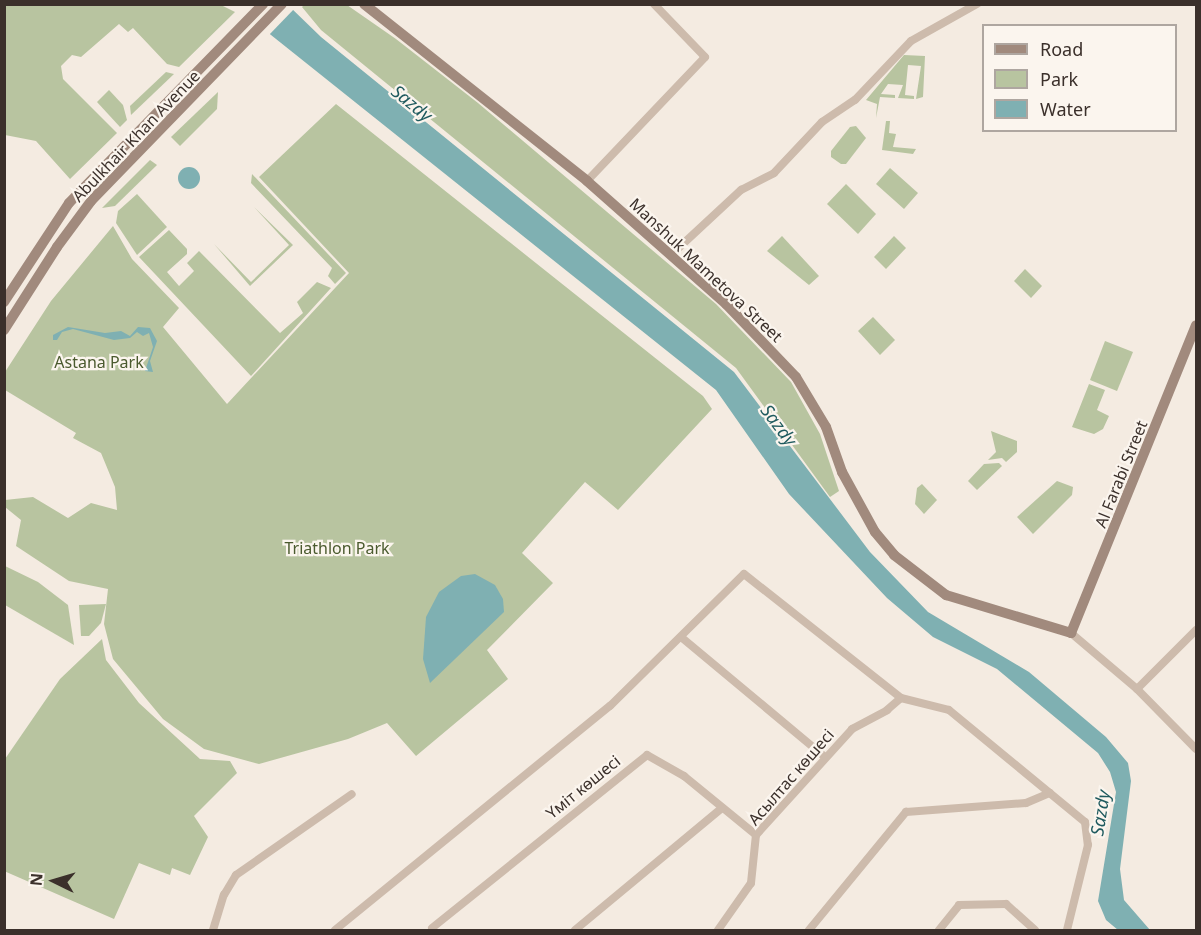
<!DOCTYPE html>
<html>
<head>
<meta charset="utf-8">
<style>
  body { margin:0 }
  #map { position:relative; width:1201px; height:935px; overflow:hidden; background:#f4ebe1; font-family:"Noto Sans",sans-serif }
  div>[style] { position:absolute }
  .green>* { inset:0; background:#b8c4a0 }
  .water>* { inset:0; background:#7fb0b2 }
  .round { border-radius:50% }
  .pier>* { inset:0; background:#f4ebe1 }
  .street>* { height:8px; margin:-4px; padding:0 4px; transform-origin:4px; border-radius:4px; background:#cdbbac }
  .secondary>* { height:10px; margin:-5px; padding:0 5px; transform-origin:5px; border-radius:5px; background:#a18a7d }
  span { translate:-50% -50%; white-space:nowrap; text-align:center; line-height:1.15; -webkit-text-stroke:4.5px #fbf5ee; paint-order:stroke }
  .street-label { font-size:16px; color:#3b302b }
  .park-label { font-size:16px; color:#4a5a2e }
  .water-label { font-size:18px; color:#1f5a5e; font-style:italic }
  .frame { position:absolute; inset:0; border:6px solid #3b302b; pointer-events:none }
  .legend { position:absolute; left:982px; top:24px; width:195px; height:108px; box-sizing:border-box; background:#fbf5ee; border:2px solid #aea6a0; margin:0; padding:8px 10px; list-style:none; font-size:18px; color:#3b302b }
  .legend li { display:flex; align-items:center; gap:12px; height:30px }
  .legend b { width:30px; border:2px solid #aea6a0 }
  .north { position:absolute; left:24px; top:851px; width:60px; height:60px; -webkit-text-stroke:4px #fbf5ee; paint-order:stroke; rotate:275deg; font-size:16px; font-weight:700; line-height:24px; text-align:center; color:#3b302b }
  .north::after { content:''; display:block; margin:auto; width:21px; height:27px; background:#3b302b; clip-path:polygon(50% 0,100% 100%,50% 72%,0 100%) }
</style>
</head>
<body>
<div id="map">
  <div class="green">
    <div style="clip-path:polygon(219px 4px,235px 12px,179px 67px,167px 64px,133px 28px,128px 32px,119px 24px,81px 57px,72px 55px,61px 66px,63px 79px,117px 133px,70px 179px,36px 141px,5px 135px,4px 5px)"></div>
    <div style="clip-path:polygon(304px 5px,347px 5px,396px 39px,478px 103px,716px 304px,791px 382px,820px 434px,839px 491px,830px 497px,736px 368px,321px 30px,302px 7px)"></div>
    <div style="clip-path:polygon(904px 55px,925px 56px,923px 97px,916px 99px,921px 66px,908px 65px,905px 95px,914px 96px,914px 99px,898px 98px,903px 85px,888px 84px,881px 94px,895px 95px,895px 98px,880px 97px,876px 118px,877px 104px,866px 100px)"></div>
    <div style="clip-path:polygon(166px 72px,174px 74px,131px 115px,130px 106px)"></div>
    <div style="clip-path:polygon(109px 90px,123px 105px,127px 120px,120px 127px,97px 102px)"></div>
    <div style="clip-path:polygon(218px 92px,217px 109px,180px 146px,171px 137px)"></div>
    <div style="clip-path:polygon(336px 104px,703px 396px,712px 409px,618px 510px,585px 482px,522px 553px,553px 583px,487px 650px,508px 679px,416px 756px,387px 723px,348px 739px,259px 764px,204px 749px,163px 719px,113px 659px,104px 624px,108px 589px,69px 581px,16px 546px,21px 520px,5px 507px,5px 500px,33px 497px,68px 518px,91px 503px,117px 510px,115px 487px,101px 453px,73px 438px,76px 433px,5px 390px,5px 372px,51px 301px,113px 226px,132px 259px,179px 308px,163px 327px,227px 404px,349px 273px,259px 177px)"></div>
    <div style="clip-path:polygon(886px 121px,890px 121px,889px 133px,896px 134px,893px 147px,916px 149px,913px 154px,882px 150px)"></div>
    <div style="clip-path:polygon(856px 126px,866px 138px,846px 164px,841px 164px,831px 157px,831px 151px,850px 127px)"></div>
    <div style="clip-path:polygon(150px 160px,157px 165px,115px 206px,102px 208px)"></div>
    <div style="clip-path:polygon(890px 168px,918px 193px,904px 209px,876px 184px)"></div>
    <div style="clip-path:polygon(252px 174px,346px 273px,335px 284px,328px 276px,332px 268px,251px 183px)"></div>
    <div style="clip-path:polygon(846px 184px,876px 214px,858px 234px,827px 204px)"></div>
    <div style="clip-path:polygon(137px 194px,167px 227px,137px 255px,116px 223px,118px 211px)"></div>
    <div style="clip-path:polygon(254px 207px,293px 245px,250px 286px,214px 244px,251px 282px,289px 245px)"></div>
    <div style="clip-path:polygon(169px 230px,187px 249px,187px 254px,167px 272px,179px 286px,194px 271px,187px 263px,199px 251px,280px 333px,303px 313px,297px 302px,317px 282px,331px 288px,251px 376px,139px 257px)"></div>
    <div style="clip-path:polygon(782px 236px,819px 276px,809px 285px,767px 251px)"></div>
    <div style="clip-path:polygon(894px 236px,906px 248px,886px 269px,874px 257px)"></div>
    <div style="clip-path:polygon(1025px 269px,1042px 286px,1031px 298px,1014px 281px)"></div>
    <div style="clip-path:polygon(873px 317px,895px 340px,880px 355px,858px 331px)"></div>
    <div style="clip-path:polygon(1105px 341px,1133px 352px,1117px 391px,1090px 380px)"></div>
    <div style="clip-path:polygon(1089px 384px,1105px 390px,1097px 410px,1109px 416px,1103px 429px,1094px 434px,1072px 427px)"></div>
    <div style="clip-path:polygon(991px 431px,1017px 441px,1017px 452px,1006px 462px,1002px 458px,988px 460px,996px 452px)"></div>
    <div style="clip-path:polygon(999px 463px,1002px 466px,977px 490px,968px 481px,984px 464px)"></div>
    <div style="clip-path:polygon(1057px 481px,1073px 487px,1072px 495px,1033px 534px,1017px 517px)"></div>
    <div style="clip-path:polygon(922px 484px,937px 500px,924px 514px,915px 504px,917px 488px)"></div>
    <div style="clip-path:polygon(5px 566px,38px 582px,68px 605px,74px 645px,5px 605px)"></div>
    <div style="clip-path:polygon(106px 604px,101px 623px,89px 636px,81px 636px,79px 605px)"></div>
    <div style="clip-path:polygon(102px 639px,106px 660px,139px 703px,200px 759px,230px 761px,237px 773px,194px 816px,208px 837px,190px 875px,172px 868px,170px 875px,139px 863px,114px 919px,4px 871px,5px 759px,60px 679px)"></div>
  </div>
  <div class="water">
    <div style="clip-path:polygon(288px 5px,321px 37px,734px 372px,870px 552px,928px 612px,1029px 672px,1106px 737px,1128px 763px,1131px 781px,1120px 869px,1124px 900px,1150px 930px,1118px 930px,1106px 920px,1098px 901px,1116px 792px,1110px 772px,1098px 753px,997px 669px,933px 637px,887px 598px,789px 494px,716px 390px,266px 31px)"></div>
    <div class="round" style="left:178px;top:167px;width:22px;height:22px"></div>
    <div style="clip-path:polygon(68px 327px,105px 333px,121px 331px,130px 336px,138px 327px,150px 328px,157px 341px,150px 361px,153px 372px,145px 371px,153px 347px,149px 333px,143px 336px,137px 332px,130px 338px,114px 340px,73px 329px,62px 332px,57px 340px,53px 340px,53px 335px)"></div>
    <div style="clip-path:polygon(475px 574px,495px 585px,503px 599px,504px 612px,430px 683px,423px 659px,426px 617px,439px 592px,461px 576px)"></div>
  </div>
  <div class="pier">
    <div style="clip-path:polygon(293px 4px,296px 7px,268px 36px,241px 6px)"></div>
  </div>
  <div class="street">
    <div style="left:587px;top:181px;width:171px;rotate:-46.4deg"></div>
    <div style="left:705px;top:57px;width:74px;rotate:-133.9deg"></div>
    <div style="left:671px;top:255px;width:96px;rotate:-42.9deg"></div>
    <div style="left:741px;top:190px;width:37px;rotate:-27deg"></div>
    <div style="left:774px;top:173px;width:70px;rotate:-46.7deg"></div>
    <div style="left:822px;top:122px;width:40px;rotate:-34deg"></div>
    <div style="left:855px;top:100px;width:81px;rotate:-46.5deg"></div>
    <div style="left:911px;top:41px;width:76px;rotate:-29.3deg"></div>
    <div style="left:1071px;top:633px;width:87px;rotate:40.3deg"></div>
    <div style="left:1137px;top:689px;width:84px;rotate:45.5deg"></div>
    <div style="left:681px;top:637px;width:187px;rotate:39.8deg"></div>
    <div style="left:1137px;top:689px;width:83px;rotate:-45deg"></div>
    <div style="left:432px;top:928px;width:276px;rotate:-38.8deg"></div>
    <div style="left:647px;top:755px;width:43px;rotate:29.6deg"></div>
    <div style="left:684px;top:776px;width:93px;rotate:39.3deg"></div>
    <div style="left:213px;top:930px;width:37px;rotate:-73deg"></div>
    <div style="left:224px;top:895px;width:23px;rotate:-59deg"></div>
    <div style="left:236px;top:875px;width:141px;rotate:-34.9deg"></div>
    <div style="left:335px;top:930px;width:355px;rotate:-39.2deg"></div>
    <div style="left:610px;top:706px;width:188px;rotate:-44.6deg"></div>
    <div style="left:744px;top:574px;width:200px;rotate:38.3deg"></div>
    <div style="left:901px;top:698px;width:49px;rotate:14deg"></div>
    <div style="left:949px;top:710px;width:176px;rotate:39.5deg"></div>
    <div style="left:1085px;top:822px;width:23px;rotate:83deg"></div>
    <div style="left:1088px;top:845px;width:88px;rotate:103.9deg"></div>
    <div style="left:575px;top:930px;width:190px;rotate:-39.7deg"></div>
    <div style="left:718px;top:930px;width:57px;rotate:-54.9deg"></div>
    <div style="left:751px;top:883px;width:48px;rotate:-84.1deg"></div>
    <div style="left:756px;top:835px;width:143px;rotate:-47.8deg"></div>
    <div style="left:852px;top:729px;width:40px;rotate:-28deg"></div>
    <div style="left:887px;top:710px;width:18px;rotate:-41deg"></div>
    <div style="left:809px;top:930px;width:153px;rotate:-50.6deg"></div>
    <div style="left:906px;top:812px;width:120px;rotate:-4.3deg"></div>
    <div style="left:1026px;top:803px;width:26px;rotate:-23deg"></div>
    <div style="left:939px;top:930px;width:32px;rotate:-51deg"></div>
    <div style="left:959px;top:905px;width:47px;rotate:-1.2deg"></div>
    <div style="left:1006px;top:904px;width:39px;rotate:42deg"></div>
  </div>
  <div class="secondary">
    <div style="left:364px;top:4px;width:285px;rotate:38.4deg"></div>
    <div style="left:587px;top:181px;width:186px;rotate:41.5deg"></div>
    <div style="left:726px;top:304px;width:101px;rotate:46.2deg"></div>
    <div style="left:796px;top:377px;width:58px;rotate:59deg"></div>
    <div style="left:826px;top:427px;width:48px;rotate:70.4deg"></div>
    <div style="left:842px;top:472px;width:68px;rotate:61.2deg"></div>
    <div style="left:875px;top:532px;width:30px;rotate:50deg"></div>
    <div style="left:894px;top:555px;width:66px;rotate:37.6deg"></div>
    <div style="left:946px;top:595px;width:131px;rotate:16.9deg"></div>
    <div style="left:1071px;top:633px;width:332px;rotate:-67.9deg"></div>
    <div style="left:4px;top:302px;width:118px;rotate:-56.7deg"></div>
    <div style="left:69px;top:203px;width:278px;rotate:-45.7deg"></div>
    <div style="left:4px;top:330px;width:98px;rotate:-57.4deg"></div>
    <div style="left:57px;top:247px;width:57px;rotate:-53.5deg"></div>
    <div style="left:91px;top:201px;width:274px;rotate:-45.9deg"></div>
  </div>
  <div class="street-label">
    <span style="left:136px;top:136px;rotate:-46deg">Abulkhair Khan Avenue</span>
    <span style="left:706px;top:270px;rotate:43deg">Manshuk Mametova Street</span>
    <span style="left:1121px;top:474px;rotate:-68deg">Al Farabi Street</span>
    <span style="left:791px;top:777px;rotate:-49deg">Асылтас көшесі</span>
    <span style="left:583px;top:787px;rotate:-39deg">Үміт көшесі</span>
  </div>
  <div class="park-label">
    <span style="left:99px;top:362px">Astana Park</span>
    <span style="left:337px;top:548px">Triathlon Park</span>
  </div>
  <div class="water-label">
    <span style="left:412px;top:103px;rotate:39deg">Sazdy</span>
    <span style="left:779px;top:425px;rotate:53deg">Sazdy</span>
    <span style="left:1100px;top:813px;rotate:-81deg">Sazdy</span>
  </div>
  <div class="frame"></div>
  <ul class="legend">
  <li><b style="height:8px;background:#a18a7d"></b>Road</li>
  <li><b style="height:16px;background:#b8c4a0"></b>Park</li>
  <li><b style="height:16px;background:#7fb0b2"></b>Water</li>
  </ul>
  <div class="north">N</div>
</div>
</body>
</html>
